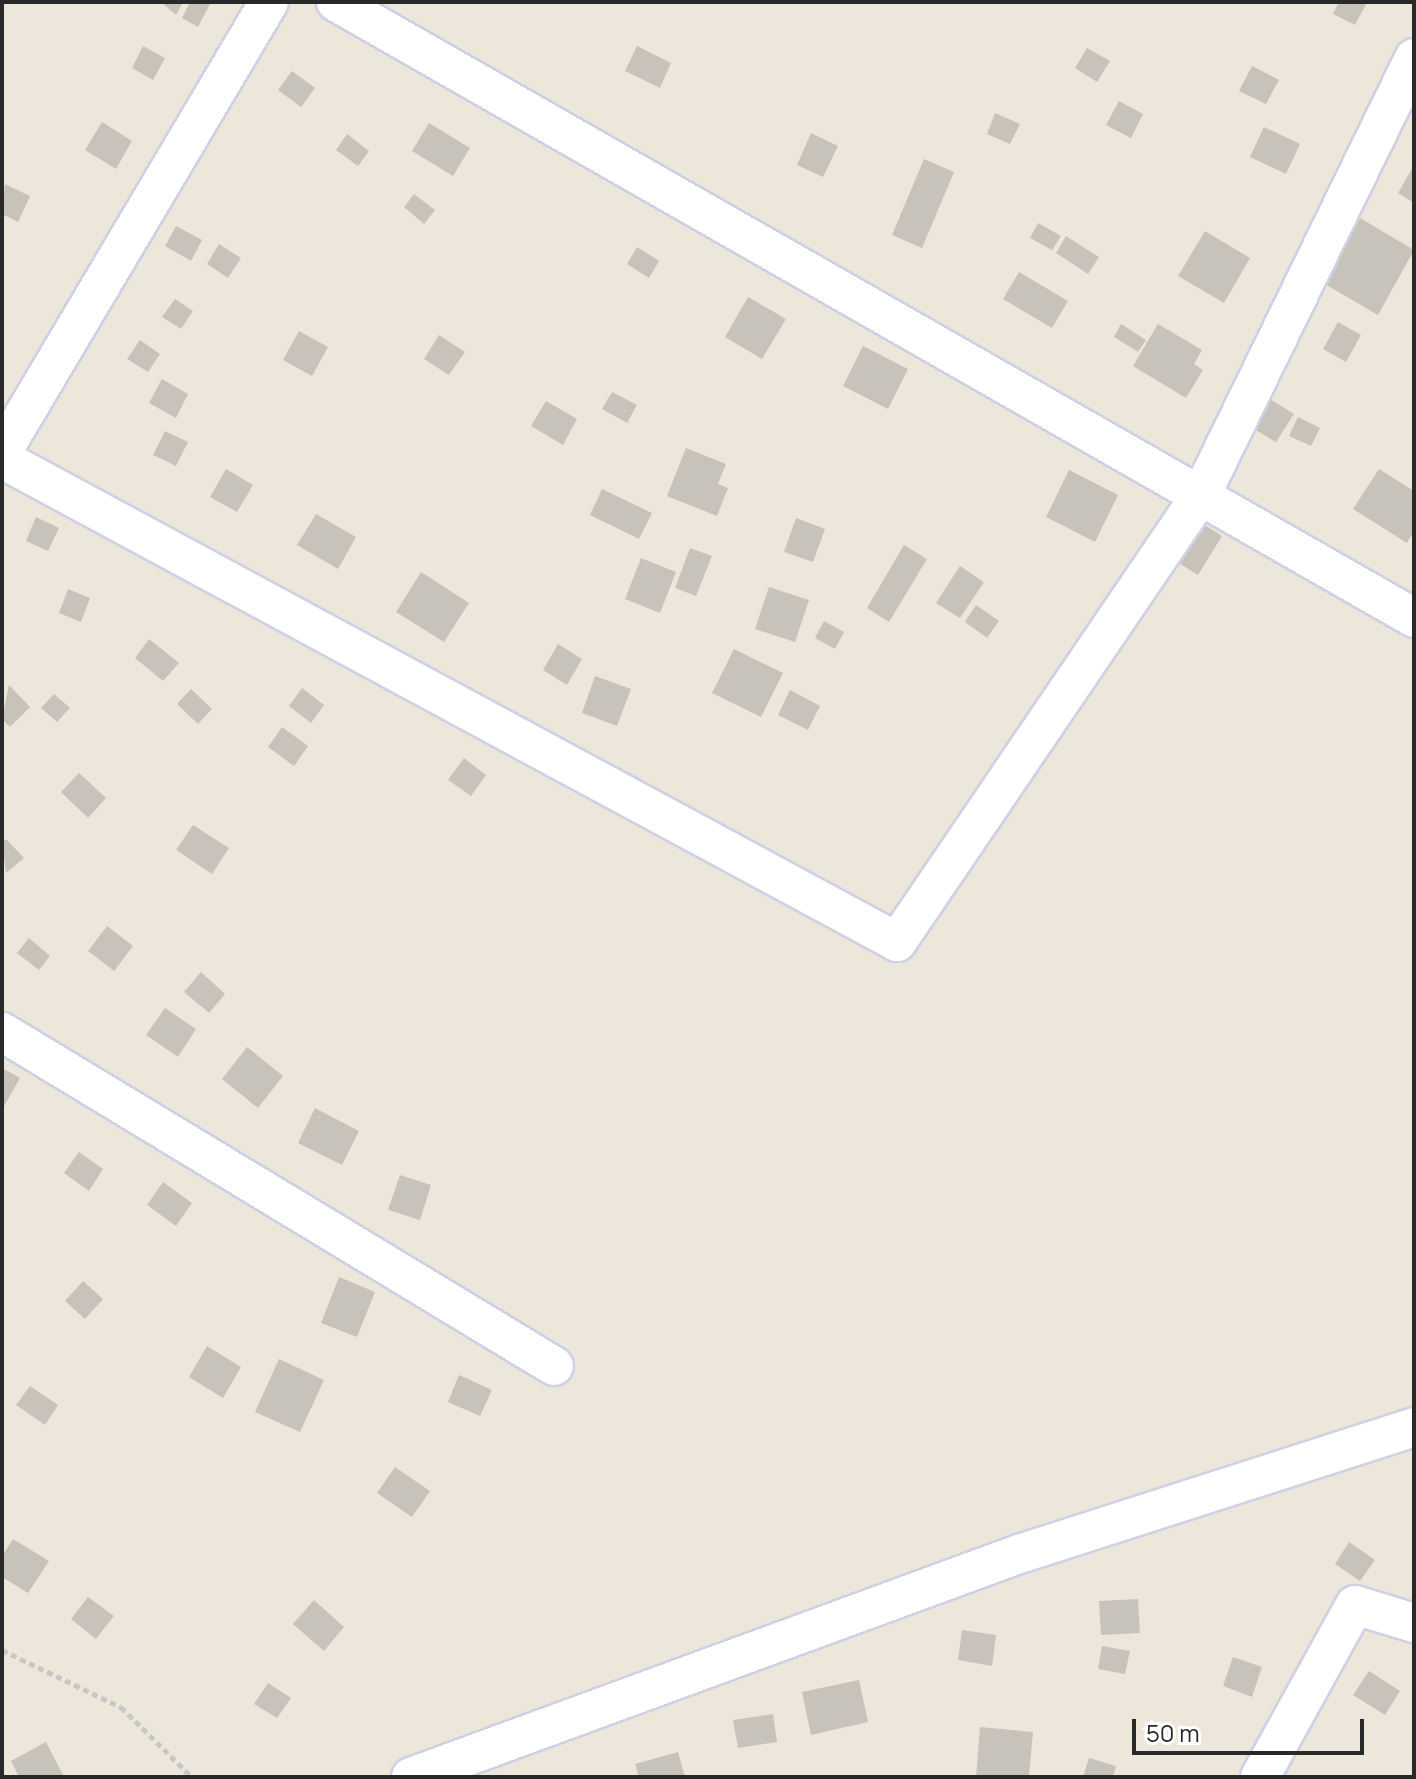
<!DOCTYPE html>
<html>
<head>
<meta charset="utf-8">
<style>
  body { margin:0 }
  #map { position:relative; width:1416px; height:1779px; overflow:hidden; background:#ede6da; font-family:Manrope,sans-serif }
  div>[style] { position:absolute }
  .building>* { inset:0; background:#c8c3ba }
  .path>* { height:5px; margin-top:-2.5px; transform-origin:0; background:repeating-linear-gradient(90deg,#c7c7c7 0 6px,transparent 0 10px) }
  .roads { filter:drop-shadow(2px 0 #cfd1e4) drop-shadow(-2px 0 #cfd1e4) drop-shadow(0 2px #cfd1e4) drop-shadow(0 -2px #cfd1e4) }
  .minor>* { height:38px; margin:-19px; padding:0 19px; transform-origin:19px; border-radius:19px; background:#fff }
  span { translate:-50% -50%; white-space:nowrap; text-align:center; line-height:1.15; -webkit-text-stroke:7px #fff; paint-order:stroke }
  .frame { position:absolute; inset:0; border:4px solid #292929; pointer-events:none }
  .scale { position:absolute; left:1132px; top:1719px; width:232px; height:36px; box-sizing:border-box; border:4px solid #292929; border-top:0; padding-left:10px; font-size:24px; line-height:28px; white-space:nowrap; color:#292929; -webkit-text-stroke:6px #fff; paint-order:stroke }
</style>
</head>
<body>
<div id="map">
  <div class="building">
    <div style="clip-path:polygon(161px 2px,183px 2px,176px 15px)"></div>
    <div style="clip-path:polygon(190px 2px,211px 2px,198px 27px,182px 18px)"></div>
    <div style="clip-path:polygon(1339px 2px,1367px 2px,1355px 25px,1333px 14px)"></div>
    <div style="clip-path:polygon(143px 46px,165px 58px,153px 80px,132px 68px)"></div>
    <div style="clip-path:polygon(637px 46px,671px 63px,660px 88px,625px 71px)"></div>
    <div style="clip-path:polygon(1087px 48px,1110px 61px,1097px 82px,1075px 68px)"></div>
    <div style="clip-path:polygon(1252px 66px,1279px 80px,1266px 104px,1239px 91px)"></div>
    <div style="clip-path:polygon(292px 71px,315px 88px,301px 107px,278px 90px)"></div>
    <div style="clip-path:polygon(1119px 101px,1143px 114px,1131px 138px,1106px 125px)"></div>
    <div style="clip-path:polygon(995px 113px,1020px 124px,1010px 144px,987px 134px)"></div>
    <div style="clip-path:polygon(102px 122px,132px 141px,116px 169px,85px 150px)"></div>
    <div style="clip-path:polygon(429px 123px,470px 148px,453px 176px,412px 151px)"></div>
    <div style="clip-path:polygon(1264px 127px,1300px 144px,1286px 174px,1250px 157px)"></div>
    <div style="clip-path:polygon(811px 133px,838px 146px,823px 177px,797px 165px)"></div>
    <div style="clip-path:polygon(347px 134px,369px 151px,358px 166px,336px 150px)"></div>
    <div style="clip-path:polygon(924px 159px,954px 172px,922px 248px,892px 235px)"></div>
    <div style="clip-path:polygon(1414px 165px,1414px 203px,1398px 193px)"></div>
    <div style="clip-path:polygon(5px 184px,30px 196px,18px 222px,2px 214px)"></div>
    <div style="clip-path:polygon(414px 194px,435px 210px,424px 224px,404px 207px)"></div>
    <div style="clip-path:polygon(1360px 218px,1414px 250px,1378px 315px,1323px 283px)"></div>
    <div style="clip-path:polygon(1038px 223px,1061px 236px,1052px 250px,1030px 238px)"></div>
    <div style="clip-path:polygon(176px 226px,202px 240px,191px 261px,165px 246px)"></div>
    <div style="clip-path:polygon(1205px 231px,1250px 258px,1224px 303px,1178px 276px)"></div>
    <div style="clip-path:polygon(1066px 236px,1099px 257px,1088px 274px,1056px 253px)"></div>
    <div style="clip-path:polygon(219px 244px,241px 258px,228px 278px,207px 264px)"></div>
    <div style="clip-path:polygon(637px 247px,659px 261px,649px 278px,627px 264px)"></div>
    <div style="clip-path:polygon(1019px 272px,1068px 301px,1052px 328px,1003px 299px)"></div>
    <div style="clip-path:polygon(748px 297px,786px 319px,762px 359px,725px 337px)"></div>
    <div style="clip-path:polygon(175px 299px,193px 311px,181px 329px,162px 317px)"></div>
    <div style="clip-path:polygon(1338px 322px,1361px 335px,1346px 362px,1323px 349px)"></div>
    <div style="clip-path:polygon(1121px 324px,1146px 340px,1138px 352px,1114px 337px)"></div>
    <div style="clip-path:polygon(1158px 324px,1202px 350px,1194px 364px,1203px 370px,1186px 398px,1133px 366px)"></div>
    <div style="clip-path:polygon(299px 331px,328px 347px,312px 376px,283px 360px)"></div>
    <div style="clip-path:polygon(439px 335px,465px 352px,449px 375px,424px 359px)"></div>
    <div style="clip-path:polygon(140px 340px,160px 354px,148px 372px,127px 359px)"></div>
    <div style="clip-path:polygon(863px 346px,908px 369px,888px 409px,843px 386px)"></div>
    <div style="clip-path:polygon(162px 379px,188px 394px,176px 418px,149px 403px)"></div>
    <div style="clip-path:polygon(612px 392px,637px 405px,627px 423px,602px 409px)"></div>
    <div style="clip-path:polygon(1267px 397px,1294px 414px,1276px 442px,1249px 426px)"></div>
    <div style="clip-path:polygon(546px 401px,577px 419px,563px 445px,531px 426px)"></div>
    <div style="clip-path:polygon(1298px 417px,1320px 428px,1311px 446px,1289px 436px)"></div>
    <div style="clip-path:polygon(165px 431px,188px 442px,176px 466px,153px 455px)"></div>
    <div style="clip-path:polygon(686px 448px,726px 464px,718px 484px,728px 488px,717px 516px,667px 496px)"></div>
    <div style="clip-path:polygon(226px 469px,253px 485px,237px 512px,210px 497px)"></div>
    <div style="clip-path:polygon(1379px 469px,1414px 491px,1414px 531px,1407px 543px,1353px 509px)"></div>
    <div style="clip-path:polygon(1069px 470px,1118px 495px,1095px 542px,1046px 517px)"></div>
    <div style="clip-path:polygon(602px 489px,652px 513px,639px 539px,590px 515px)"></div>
    <div style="clip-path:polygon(316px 514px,356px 537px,338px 569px,297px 545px)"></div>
    <div style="clip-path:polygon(36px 517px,59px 528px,48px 551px,26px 541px)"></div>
    <div style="clip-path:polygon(796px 518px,825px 529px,813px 562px,784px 552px)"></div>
    <div style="clip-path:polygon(1198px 521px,1222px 536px,1198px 575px,1174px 560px)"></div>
    <div style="clip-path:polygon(904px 545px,927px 559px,889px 622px,867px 608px)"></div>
    <div style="clip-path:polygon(690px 548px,712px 556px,696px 596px,675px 588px)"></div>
    <div style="clip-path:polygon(641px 558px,676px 572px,660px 613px,625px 599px)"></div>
    <div style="clip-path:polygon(960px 566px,984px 582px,960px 618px,936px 603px)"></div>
    <div style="clip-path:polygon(421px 572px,469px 603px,444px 642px,396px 612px)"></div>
    <div style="clip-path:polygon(769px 587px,809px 600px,795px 642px,755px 629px)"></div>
    <div style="clip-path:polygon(68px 589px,90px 598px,81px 622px,59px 613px)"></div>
    <div style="clip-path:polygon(976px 605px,999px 621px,987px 638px,965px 622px)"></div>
    <div style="clip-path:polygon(824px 621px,844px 632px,835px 649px,815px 638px)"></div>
    <div style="clip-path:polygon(149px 639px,179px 663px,163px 681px,135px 658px)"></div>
    <div style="clip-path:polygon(558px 644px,582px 659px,567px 685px,543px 670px)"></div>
    <div style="clip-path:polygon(734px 649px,783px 673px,761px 717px,712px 693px)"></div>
    <div style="clip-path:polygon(595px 676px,631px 689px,617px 726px,582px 713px)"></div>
    <div style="clip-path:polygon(9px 685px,30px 707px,10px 727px,2px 719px)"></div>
    <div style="clip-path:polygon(302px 688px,324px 705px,311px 723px,289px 706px)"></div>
    <div style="clip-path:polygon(191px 689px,212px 709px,198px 724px,177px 704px)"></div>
    <div style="clip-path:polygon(790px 690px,820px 706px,808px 730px,778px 715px)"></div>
    <div style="clip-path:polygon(54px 694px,70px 708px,57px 722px,41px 708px)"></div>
    <div style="clip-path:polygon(282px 727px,308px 746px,294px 766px,268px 747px)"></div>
    <div style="clip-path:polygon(464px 758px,486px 775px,471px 796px,448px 780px)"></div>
    <div style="clip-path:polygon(79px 773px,106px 798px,88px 818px,61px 792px)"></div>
    <div style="clip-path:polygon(193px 825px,229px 848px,212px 874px,176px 850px)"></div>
    <div style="clip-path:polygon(6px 839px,24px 858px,6px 873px,2px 842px)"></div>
    <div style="clip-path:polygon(107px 926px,133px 946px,114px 971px,88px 951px)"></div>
    <div style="clip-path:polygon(29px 938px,50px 956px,39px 970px,17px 953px)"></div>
    <div style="clip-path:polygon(201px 972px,225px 994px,209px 1013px,184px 992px)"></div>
    <div style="clip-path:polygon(165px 1008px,196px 1029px,178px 1057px,146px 1035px)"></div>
    <div style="clip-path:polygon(247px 1047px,283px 1076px,258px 1108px,222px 1079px)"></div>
    <div style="clip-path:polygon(2px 1068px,20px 1078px,2px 1110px)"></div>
    <div style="clip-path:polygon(315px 1108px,359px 1131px,342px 1165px,298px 1143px)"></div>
    <div style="clip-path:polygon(79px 1152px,103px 1169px,89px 1191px,64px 1173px)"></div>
    <div style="clip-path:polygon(400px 1175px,431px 1185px,420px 1220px,388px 1210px)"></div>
    <div style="clip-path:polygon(163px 1182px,192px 1203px,176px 1226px,147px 1205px)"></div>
    <div style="clip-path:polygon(339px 1277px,375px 1292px,357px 1337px,321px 1323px)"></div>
    <div style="clip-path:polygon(83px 1281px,103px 1299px,85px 1319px,65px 1301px)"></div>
    <div style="clip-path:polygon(207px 1346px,241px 1367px,223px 1398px,189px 1377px)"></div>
    <div style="clip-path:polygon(279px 1359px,324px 1380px,300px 1432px,255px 1412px)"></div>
    <div style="clip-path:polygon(459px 1375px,492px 1390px,480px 1416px,448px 1402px)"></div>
    <div style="clip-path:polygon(30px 1386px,58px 1405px,45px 1425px,16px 1405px)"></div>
    <div style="clip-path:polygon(395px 1467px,430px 1491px,412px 1517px,377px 1493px)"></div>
    <div style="clip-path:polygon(13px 1539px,49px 1561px,28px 1593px,2px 1577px,2px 1556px)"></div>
    <div style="clip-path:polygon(1349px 1542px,1375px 1560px,1360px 1581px,1335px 1564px)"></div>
    <div style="clip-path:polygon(88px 1597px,114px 1616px,96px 1639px,71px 1619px)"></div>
    <div style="clip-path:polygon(1138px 1599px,1140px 1633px,1101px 1635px,1099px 1601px)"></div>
    <div style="clip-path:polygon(314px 1600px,344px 1627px,324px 1651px,293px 1624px)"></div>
    <div style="clip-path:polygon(962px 1630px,996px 1635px,992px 1666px,958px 1660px)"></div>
    <div style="clip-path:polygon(1102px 1646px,1130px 1651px,1125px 1674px,1098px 1669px)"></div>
    <div style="clip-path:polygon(1233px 1657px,1262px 1667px,1252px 1697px,1223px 1686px)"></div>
    <div style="clip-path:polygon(1369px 1671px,1400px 1691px,1385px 1715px,1353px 1695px)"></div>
    <div style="clip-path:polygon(859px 1680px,868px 1722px,811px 1735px,802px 1692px)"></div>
    <div style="clip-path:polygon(268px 1683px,291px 1698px,277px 1718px,254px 1704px)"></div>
    <div style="clip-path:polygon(773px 1714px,777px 1742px,738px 1748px,733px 1720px)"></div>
    <div style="clip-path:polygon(980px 1727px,1033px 1732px,1029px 1777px,976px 1777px)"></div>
    <div style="clip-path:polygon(46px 1742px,63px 1775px,19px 1777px,11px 1761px)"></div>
    <div style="clip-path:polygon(678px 1752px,685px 1777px,639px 1777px,635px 1764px)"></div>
    <div style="clip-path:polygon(1089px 1758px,1116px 1766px,1113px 1777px,1083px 1777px)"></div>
  </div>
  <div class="path">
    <div style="left:2px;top:1650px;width:132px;rotate:25.6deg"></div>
    <div style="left:121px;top:1707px;width:100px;rotate:44.6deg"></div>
  </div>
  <div class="roads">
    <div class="minor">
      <div style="left:336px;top:2px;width:1242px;rotate:29.74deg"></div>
      <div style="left:2px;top:452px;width:523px;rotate:-59.32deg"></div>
      <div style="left:2px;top:459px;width:1017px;rotate:28.35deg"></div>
      <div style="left:897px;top:942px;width:543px;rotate:-55.81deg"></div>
      <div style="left:1202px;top:493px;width:484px;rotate:-64deg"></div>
      <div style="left:2px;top:1032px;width:645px;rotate:31.18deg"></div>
      <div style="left:411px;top:1777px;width:648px;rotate:-20.14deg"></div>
      <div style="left:1019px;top:1554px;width:415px;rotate:-17.8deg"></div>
      <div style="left:1260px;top:1777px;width:196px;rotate:-61.1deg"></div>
      <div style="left:1355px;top:1605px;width:62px;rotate:17deg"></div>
    </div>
  </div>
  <div class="frame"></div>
  <div class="scale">50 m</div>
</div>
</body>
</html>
